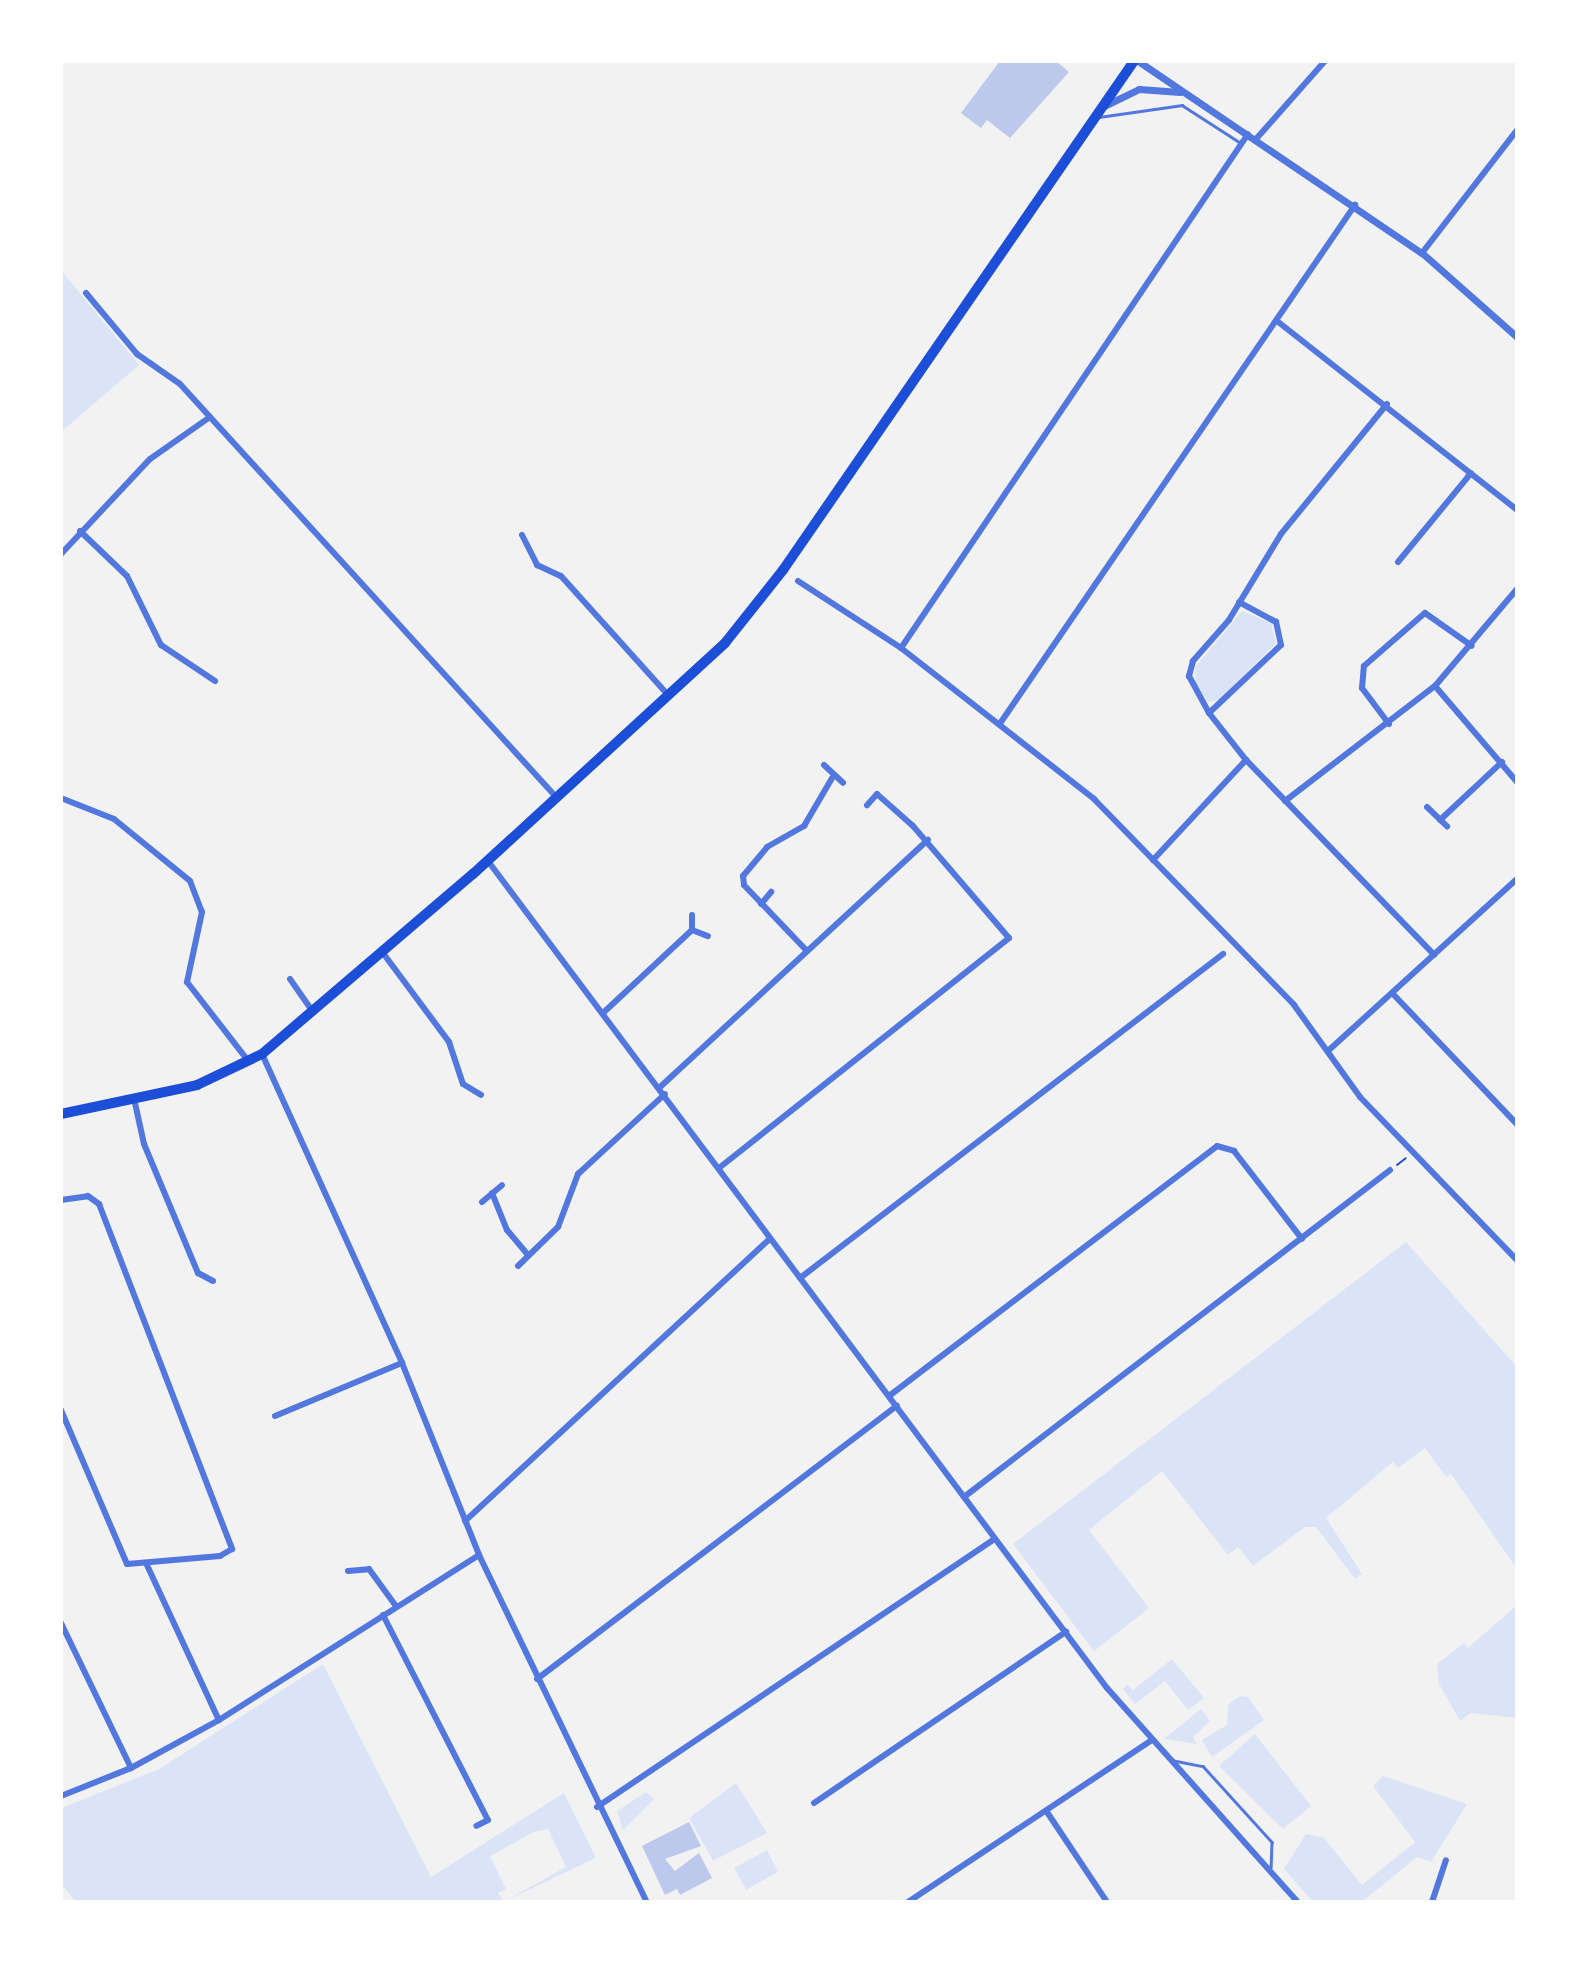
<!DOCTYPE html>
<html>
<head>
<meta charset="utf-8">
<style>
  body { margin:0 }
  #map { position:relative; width:1578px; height:1963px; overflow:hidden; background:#f2f2f2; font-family:"Space Grotesk",sans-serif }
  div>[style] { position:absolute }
  .green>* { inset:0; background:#dbe4f7 }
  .building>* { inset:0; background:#bdc9ec }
  .path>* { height:2px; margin:-1px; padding:0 1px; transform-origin:1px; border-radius:1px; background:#1d4ed8 }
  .service>* { height:2.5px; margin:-1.25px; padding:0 1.25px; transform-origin:1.25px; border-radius:1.25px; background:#5277de }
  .minor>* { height:6px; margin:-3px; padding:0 3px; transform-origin:3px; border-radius:3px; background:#5277de }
  .tertiary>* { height:7px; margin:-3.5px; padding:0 3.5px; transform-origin:3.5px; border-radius:3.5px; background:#5277de }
  .trunk>* { height:10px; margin:-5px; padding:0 5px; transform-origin:5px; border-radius:5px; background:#1d4ed8 }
  span { translate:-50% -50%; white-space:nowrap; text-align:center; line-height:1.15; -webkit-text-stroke:6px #fff; paint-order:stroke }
  .frame { position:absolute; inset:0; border:63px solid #fff; pointer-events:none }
</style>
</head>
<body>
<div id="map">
  <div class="green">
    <div style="clip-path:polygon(61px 270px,139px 365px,61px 432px)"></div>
    <div style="clip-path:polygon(1242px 611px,1271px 623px,1276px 643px,1219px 700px,1208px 702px,1196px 683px,1195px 667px)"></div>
    <div style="clip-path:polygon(1406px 1242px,1517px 1367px,1517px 1569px,1451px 1474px,1446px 1477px,1425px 1448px,1398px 1468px,1393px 1462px,1326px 1518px,1362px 1574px,1355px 1579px,1316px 1527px,1305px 1527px,1253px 1566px,1238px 1547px,1228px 1555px,1162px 1471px,1089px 1530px,1149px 1608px,1094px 1651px,1013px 1544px)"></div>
    <div style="clip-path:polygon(1517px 1605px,1517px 1718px,1471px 1713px,1460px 1721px,1439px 1684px,1437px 1664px,1464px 1643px,1468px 1648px)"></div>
    <div style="clip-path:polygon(1172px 1659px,1204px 1698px,1188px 1710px,1165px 1681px,1135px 1704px,1123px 1689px,1127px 1684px,1133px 1690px)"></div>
    <div style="clip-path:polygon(323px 1664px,431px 1877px,564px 1793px,596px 1858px,505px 1901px,566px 1867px,548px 1829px,534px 1832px,490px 1856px,506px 1889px,498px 1893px,504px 1902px,76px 1902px,61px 1884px,61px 1808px,159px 1769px)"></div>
    <div style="clip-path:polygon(1240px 1696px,1248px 1697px,1264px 1720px,1212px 1757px,1202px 1740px,1227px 1725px,1228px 1705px)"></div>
    <div style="clip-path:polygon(1201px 1709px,1210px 1721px,1193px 1737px,1197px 1744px,1164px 1739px)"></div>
    <div style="clip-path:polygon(1255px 1734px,1311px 1806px,1283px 1829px,1219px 1766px)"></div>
    <div style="clip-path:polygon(1383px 1776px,1467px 1804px,1431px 1862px,1417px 1857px,1362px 1902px,1313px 1902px,1284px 1869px,1306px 1834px,1324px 1838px,1362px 1885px,1415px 1842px,1373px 1786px)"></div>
    <div style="clip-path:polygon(736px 1783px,767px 1833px,713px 1861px,689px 1818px)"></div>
    <div style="clip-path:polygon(646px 1792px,654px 1799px,623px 1830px,617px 1811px)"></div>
    <div style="clip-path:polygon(767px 1850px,778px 1872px,746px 1890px,734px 1868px)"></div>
  </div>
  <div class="building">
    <div style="clip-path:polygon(1000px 61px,1056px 61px,1069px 72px,1010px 138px,987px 120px,981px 128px,961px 113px)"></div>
    <div style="clip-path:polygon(689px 1822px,701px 1846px,665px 1859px,675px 1871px,699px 1853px,712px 1878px,680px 1895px,677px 1889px,665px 1895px,642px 1846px)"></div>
  </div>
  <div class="path">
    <div style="left:1397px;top:1165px;width:11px;rotate:-38deg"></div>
  </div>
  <div class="service">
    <div style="left:1099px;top:117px;width:84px;rotate:-8.2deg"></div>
    <div style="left:1182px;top:105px;width:70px;rotate:32.8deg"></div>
    <div style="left:1171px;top:1760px;width:33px;rotate:11deg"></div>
    <div style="left:1203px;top:1766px;width:103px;rotate:47.8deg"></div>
    <div style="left:1272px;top:1842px;width:25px;rotate:92deg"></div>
  </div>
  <div class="minor">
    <div style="left:1256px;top:139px;width:104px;rotate:-48.5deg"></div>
    <div style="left:1422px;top:253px;width:155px;rotate:-52.3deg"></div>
    <div style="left:86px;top:293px;width:80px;rotate:50.1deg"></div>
    <div style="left:137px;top:354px;width:52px;rotate:34.9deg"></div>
    <div style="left:180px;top:384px;width:560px;rotate:47.68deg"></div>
    <div style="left:1277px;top:321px;width:305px;rotate:38.2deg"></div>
    <div style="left:1387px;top:404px;width:168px;rotate:129.2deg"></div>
    <div style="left:1281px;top:534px;width:100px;rotate:121.2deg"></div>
    <div style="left:1229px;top:620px;width:55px;rotate:131.3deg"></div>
    <div style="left:1193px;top:661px;width:16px;rotate:105deg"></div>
    <div style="left:1189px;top:676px;width:42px;rotate:61.6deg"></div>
    <div style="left:1209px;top:713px;width:60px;rotate:51.8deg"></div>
    <div style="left:1246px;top:760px;width:271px;rotate:46deg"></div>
    <div style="left:80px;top:531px;width:65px;rotate:43.8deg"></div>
    <div style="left:127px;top:576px;width:77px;rotate:63.8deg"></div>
    <div style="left:161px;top:645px;width:65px;rotate:33.7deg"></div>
    <div style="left:522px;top:535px;width:34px;rotate:63deg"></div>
    <div style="left:537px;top:565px;width:26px;rotate:25deg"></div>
    <div style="left:561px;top:576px;width:161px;rotate:48deg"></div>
    <div style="left:61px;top:554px;width:130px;rotate:-46.9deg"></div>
    <div style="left:150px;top:459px;width:73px;rotate:-35deg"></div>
    <div style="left:1398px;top:562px;width:115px;rotate:-50.6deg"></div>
    <div style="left:798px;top:581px;width:123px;rotate:33deg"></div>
    <div style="left:901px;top:648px;width:245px;rotate:38deg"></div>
    <div style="left:1094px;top:799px;width:287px;rotate:45.8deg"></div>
    <div style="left:1294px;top:1005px;width:113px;rotate:54.3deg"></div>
    <div style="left:1360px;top:1097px;width:226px;rotate:46.1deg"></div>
    <div style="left:901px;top:648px;width:620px;rotate:-55.98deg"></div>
    <div style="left:1435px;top:686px;width:126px;rotate:49.5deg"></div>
    <div style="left:1209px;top:713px;width:99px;rotate:-43.4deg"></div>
    <div style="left:1281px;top:645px;width:24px;rotate:-102deg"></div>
    <div style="left:1276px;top:622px;width:42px;rotate:-151.6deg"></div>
    <div style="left:1001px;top:722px;width:627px;rotate:-55.6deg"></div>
    <div style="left:1389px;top:724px;width:45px;rotate:-126.9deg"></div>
    <div style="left:1362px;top:688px;width:22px;rotate:-85deg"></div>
    <div style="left:1364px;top:666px;width:81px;rotate:-41deg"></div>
    <div style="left:1425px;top:613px;width:57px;rotate:35.1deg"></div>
    <div style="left:824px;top:765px;width:26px;rotate:43deg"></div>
    <div style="left:61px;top:798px;width:57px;rotate:21.6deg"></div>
    <div style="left:114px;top:819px;width:98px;rotate:39.2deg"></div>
    <div style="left:190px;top:881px;width:33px;rotate:69deg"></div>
    <div style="left:202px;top:912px;width:72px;rotate:102.1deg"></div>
    <div style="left:187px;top:982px;width:101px;rotate:52.2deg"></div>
    <div style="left:1285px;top:801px;width:189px;rotate:-37.5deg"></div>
    <div style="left:1435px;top:686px;width:127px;rotate:-49.8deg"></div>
    <div style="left:1427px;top:807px;width:28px;rotate:44deg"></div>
    <div style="left:1440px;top:820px;width:85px;rotate:-43.1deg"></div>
    <div style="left:1153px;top:860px;width:137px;rotate:-47.1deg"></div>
    <div style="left:488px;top:861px;width:1033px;rotate:53.19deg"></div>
    <div style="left:1107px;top:1688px;width:287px;rotate:48.3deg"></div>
    <div style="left:761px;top:904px;width:16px;rotate:-50deg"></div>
    <div style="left:692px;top:915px;width:15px;rotate:90deg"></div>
    <div style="left:692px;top:930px;width:17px;rotate:21deg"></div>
    <div style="left:807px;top:951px;width:91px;rotate:-133.7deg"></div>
    <div style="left:744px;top:885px;width:9px;rotate:-96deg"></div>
    <div style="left:743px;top:876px;width:38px;rotate:-50deg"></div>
    <div style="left:767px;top:847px;width:43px;rotate:-29.6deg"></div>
    <div style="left:804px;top:826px;width:56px;rotate:-59.7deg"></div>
    <div style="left:383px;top:953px;width:111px;rotate:53.4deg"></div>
    <div style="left:449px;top:1042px;width:44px;rotate:71.6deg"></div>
    <div style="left:463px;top:1084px;width:21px;rotate:31deg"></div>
    <div style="left:290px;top:979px;width:40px;rotate:55.1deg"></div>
    <div style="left:1393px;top:994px;width:180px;rotate:46.4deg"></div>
    <div style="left:603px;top:1013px;width:122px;rotate:-43deg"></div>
    <div style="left:1329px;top:1050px;width:254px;rotate:-42.3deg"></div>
    <div style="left:262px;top:1054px;width:339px;rotate:65.6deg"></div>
    <div style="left:402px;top:1363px;width:207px;rotate:68.1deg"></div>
    <div style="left:479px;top:1555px;width:386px;rotate:64.2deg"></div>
    <div style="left:659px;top:1088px;width:366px;rotate:-42.7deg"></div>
    <div style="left:135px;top:1103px;width:42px;rotate:77.6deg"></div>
    <div style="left:144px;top:1144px;width:140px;rotate:67.3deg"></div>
    <div style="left:198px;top:1273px;width:17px;rotate:28deg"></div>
    <div style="left:719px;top:1168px;width:370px;rotate:-38.4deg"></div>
    <div style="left:1009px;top:938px;width:148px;rotate:-130.6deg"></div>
    <div style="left:913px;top:826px;width:48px;rotate:-138.4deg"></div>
    <div style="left:877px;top:794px;width:15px;rotate:132deg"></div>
    <div style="left:492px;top:1193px;width:40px;rotate:68deg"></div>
    <div style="left:507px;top:1230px;width:33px;rotate:50deg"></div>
    <div style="left:61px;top:1200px;width:27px;rotate:-8deg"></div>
    <div style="left:88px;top:1196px;width:14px;rotate:36deg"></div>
    <div style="left:99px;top:1204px;width:370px;rotate:68.9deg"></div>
    <div style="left:232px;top:1549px;width:14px;rotate:150deg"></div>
    <div style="left:220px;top:1556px;width:93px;rotate:175.1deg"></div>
    <div style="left:127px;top:1564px;width:168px;rotate:-113.2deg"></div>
    <div style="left:482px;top:1202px;width:26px;rotate:-40deg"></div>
    <div style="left:518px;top:1266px;width:56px;rotate:-44.3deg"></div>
    <div style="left:558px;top:1227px;width:57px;rotate:-69.3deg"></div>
    <div style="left:578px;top:1174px;width:118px;rotate:-42.6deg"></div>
    <div style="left:800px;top:1278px;width:533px;rotate:-37.45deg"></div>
    <div style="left:889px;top:1396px;width:412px;rotate:-37.3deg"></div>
    <div style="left:1217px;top:1146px;width:18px;rotate:16deg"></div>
    <div style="left:1234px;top:1151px;width:111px;rotate:52.3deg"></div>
    <div style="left:275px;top:1416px;width:138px;rotate:-22.7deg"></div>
    <div style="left:964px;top:1497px;width:537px;rotate:-37.51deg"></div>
    <div style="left:465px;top:1521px;width:415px;rotate:-42.8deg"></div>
    <div style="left:146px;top:1563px;width:173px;rotate:65.1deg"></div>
    <div style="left:348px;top:1571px;width:21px;rotate:-5deg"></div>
    <div style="left:369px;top:1569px;width:46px;rotate:53.9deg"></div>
    <div style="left:383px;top:1615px;width:230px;rotate:62.9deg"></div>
    <div style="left:488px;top:1820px;width:13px;rotate:153deg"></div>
    <div style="left:61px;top:1623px;width:161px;rotate:64.2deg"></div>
    <div style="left:537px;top:1679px;width:452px;rotate:-37.2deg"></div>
    <div style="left:61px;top:1796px;width:75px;rotate:-21.8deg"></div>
    <div style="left:131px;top:1768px;width:100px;rotate:-28.6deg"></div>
    <div style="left:219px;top:1720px;width:308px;rotate:-32.4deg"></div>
    <div style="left:814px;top:1803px;width:305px;rotate:-34.2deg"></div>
    <div style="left:597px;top:1807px;width:479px;rotate:-34deg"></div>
    <div style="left:1047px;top:1812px;width:108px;rotate:56.3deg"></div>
    <div style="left:908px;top:1902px;width:291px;rotate:-33.6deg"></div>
    <div style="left:1432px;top:1902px;width:44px;rotate:-71.6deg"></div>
  </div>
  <div class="tertiary">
    <div style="left:1138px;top:61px;width:343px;rotate:34.1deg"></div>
    <div style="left:1422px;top:253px;width:127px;rotate:41.5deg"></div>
    <div style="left:1106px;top:105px;width:37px;rotate:-26deg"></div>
    <div style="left:1139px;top:89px;width:41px;rotate:4.2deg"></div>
  </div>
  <div class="trunk">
    <div style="left:61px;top:1114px;width:139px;rotate:-12deg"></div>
    <div style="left:197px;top:1085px;width:72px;rotate:-25.5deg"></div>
    <div style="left:262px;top:1054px;width:277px;rotate:-40.5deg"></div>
    <div style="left:473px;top:874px;width:342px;rotate:-42.5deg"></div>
    <div style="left:725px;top:643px;width:93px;rotate:-51.5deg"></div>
    <div style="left:783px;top:570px;width:618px;rotate:-55.41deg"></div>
  </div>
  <div class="frame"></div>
</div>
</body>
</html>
